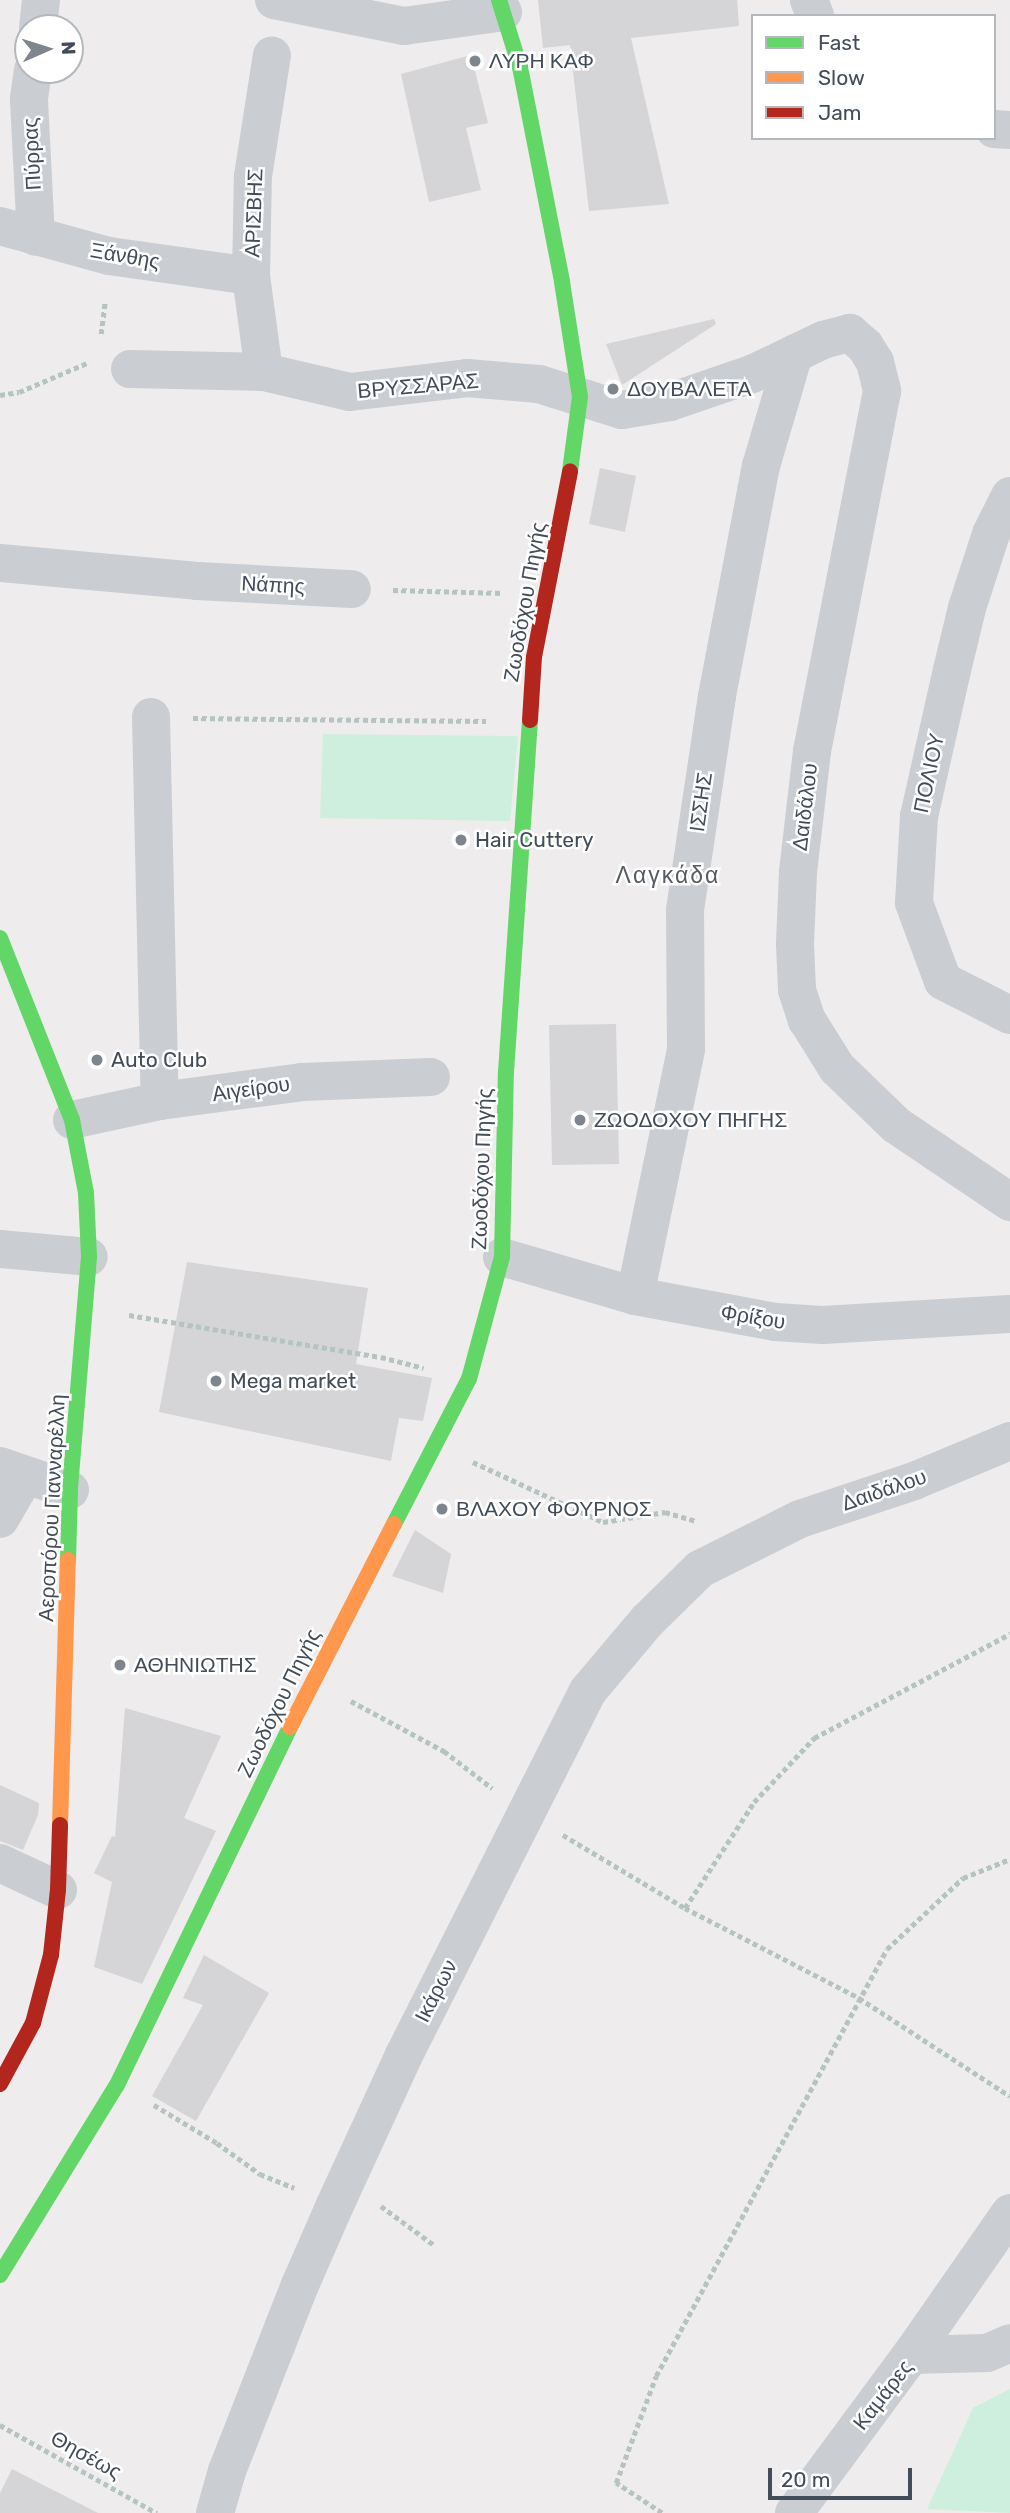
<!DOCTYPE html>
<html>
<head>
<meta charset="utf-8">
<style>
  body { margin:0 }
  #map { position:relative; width:1010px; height:2513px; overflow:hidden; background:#eeecec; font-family:Rubik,sans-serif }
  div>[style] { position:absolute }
  .green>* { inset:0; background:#ceefde }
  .building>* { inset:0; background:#d5d4d7 }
  .path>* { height:4.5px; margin-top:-2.25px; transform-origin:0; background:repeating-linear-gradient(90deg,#b5c3c1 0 5px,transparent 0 8.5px) }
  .street>* { height:38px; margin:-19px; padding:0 19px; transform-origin:19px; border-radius:19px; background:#cacdd1 }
  .fast>* { height:16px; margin:-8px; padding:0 8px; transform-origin:8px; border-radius:8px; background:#63d668 }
  .slow>* { height:16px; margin:-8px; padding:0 8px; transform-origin:8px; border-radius:8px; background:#ff974d }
  .jam>* { height:16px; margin:-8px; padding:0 8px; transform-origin:8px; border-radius:8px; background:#b3261e }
  .dots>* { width:19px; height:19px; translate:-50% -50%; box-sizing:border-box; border:4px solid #fff; border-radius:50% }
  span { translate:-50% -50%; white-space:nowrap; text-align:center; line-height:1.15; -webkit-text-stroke:5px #fff; paint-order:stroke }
  .poi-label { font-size:21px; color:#434d5a }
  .left { translate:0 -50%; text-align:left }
  .street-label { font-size:21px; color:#434d5a }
  .neighbourhood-label { font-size:23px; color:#585b61; letter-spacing:2px }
  .legend { position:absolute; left:751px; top:14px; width:245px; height:126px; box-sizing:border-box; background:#fff; border:2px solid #b4b8bd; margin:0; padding:9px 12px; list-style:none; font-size:21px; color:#434d5a }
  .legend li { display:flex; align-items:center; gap:14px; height:35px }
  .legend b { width:35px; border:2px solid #b4b8bd }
  .north { position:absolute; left:14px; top:14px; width:70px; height:70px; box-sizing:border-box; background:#fff; border:2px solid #b4b8bd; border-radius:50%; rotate:87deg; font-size:19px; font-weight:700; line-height:28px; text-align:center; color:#434d5a }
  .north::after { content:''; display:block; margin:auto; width:24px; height:32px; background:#7f858d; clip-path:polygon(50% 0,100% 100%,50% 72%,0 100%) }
  .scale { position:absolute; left:768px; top:2468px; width:144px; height:32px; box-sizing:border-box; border:4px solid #434d5a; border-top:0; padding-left:9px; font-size:21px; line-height:24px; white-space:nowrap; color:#434d5a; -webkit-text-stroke:5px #fff; paint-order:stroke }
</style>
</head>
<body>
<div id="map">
  <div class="green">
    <div style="clip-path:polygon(323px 734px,518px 736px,510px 821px,320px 818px)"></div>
    <div style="clip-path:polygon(1010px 2389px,1010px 2513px,927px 2509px,973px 2408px)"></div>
  </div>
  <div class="building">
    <div style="clip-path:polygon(538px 0,737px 0,739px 26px,631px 38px,669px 204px,589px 211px,570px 45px,543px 48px)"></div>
    <div style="clip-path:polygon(471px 55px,488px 123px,466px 128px,481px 190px,429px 202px,401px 74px)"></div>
    <div style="clip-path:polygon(714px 319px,716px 324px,622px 385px,606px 344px)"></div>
    <div style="clip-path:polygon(600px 468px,636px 476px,625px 532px,589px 524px)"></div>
    <div style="clip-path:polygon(616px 1024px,619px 1164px,552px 1165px,549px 1025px)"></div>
    <div style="clip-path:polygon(187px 1262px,368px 1288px,356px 1364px,432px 1378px,423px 1421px,399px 1418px,391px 1461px,159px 1412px)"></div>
    <div style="clip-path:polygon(415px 1530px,451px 1554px,443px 1593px,392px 1576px)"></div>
    <div style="clip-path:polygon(125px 1708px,221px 1736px,184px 1818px,216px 1831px,142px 1984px,94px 1967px,112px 1882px,94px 1873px,112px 1836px,115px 1837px)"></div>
    <div style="clip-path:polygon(0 1785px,39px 1803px,38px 1815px,23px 1850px,0 1841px)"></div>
    <div style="clip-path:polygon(204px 1955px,269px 1993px,196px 2121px,152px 2096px,203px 2005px,183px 1998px)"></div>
    <div style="clip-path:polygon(12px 2469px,98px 2513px,0 2513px,0 2493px)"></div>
  </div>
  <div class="path">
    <div style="left:101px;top:334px;width:33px;rotate:-83deg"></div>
    <div style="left:0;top:395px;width:19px;rotate:-9deg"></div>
    <div style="left:19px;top:392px;width:74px;rotate:-23.1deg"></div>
    <div style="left:393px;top:590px;width:110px;rotate:1.6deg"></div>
    <div style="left:193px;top:718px;width:293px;rotate:0.6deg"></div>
    <div style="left:129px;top:1315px;width:255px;rotate:9.5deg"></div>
    <div style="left:381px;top:1357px;width:44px;rotate:14.3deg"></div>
    <div style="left:473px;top:1462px;width:143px;rotate:24.8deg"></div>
    <div style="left:603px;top:1522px;width:63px;rotate:-9.2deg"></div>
    <div style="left:665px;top:1512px;width:33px;rotate:16deg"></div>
    <div style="left:351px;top:1701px;width:106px;rotate:28.3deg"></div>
    <div style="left:444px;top:1751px;width:61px;rotate:37.6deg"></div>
    <div style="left:563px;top:1835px;width:142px;rotate:30.9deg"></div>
    <div style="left:685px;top:1908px;width:196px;rotate:27.3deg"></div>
    <div style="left:859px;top:1998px;width:180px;rotate:33deg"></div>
    <div style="left:685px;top:1908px;width:126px;rotate:-56.9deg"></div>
    <div style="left:754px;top:1802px;width:88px;rotate:-46.8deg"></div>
    <div style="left:814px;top:1738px;width:222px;rotate:-28deg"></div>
    <div style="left:154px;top:2105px;width:74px;rotate:31.1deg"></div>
    <div style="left:217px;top:2143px;width:53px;rotate:35.8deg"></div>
    <div style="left:260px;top:2174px;width:37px;rotate:22deg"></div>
    <div style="left:381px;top:2206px;width:66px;rotate:36.3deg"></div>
    <div style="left:0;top:2425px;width:180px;rotate:29.3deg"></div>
    <div style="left:662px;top:2513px;width:55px;rotate:-146.9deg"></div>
    <div style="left:616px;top:2483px;width:114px;rotate:-69.5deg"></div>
    <div style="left:656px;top:2376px;width:485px;rotate:-61.6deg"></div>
    <div style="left:887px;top:1949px;width:104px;rotate:-43.1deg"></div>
    <div style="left:963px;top:1878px;width:51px;rotate:-22deg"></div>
  </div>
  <div class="street">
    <div style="left:274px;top:0;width:133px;rotate:11.3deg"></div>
    <div style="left:404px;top:26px;width:100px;rotate:-8deg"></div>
    <div style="left:809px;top:0;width:17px;rotate:69deg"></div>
    <div style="left:38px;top:28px;width:28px;rotate:-84deg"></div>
    <div style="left:33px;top:70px;width:30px;rotate:98deg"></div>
    <div style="left:29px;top:100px;width:137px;rotate:87.1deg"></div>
    <div style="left:994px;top:129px;width:16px;rotate:4deg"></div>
    <div style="left:0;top:226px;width:113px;rotate:15.4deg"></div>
    <div style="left:109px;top:256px;width:143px;rotate:8deg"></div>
    <div style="left:130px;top:369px;width:134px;rotate:1.3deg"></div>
    <div style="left:264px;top:372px;width:88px;rotate:13.1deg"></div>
    <div style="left:350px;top:392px;width:118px;rotate:-6.8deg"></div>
    <div style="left:467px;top:378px;width:72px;rotate:4.8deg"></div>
    <div style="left:539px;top:384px;width:87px;rotate:17.4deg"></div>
    <div style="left:622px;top:410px;width:49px;rotate:-9.5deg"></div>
    <div style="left:670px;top:402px;width:87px;rotate:-18.9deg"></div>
    <div style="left:752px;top:374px;width:79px;rotate:-25.6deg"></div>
    <div style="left:823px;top:340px;width:28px;rotate:-15deg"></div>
    <div style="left:850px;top:333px;width:20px;rotate:41deg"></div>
    <div style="left:865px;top:346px;width:19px;rotate:58deg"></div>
    <div style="left:875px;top:362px;width:30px;rotate:76deg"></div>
    <div style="left:882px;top:391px;width:367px;rotate:101deg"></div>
    <div style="left:812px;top:751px;width:122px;rotate:96.6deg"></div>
    <div style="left:798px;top:872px;width:72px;rotate:92.4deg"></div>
    <div style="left:795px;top:944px;width:46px;rotate:87.5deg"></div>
    <div style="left:797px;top:990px;width:32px;rotate:72deg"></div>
    <div style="left:807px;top:1020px;width:57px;rotate:58deg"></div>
    <div style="left:837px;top:1068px;width:82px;rotate:44deg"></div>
    <div style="left:896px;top:1125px;width:138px;rotate:34deg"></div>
    <div style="left:264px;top:372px;width:97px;rotate:-97.7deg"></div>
    <div style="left:251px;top:276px;width:100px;rotate:-88.9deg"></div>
    <div style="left:253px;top:176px;width:122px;rotate:-81.1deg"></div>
    <div style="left:1010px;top:496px;width:42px;rotate:116.6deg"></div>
    <div style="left:991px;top:534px;width:78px;rotate:108deg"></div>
    <div style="left:967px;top:608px;width:64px;rotate:103.6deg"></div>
    <div style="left:952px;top:670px;width:150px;rotate:102.7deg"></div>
    <div style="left:919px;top:816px;width:87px;rotate:93.3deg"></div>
    <div style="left:914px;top:903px;width:83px;rotate:69.6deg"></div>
    <div style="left:943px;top:981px;width:75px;rotate:26.9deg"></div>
    <div style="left:0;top:563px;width:198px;rotate:5.2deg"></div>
    <div style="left:197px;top:581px;width:155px;rotate:3deg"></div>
    <div style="left:151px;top:717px;width:384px;rotate:88.7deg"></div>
    <div style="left:72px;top:1120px;width:90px;rotate:-12.2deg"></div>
    <div style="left:160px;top:1101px;width:143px;rotate:-7.6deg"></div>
    <div style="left:302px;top:1082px;width:129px;rotate:-2.2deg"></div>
    <div style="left:0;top:1249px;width:89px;rotate:5.1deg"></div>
    <div style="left:502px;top:1257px;width:139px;rotate:16.3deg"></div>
    <div style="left:635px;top:1296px;width:142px;rotate:10.5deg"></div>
    <div style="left:775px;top:1322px;width:48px;rotate:3.6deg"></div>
    <div style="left:823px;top:1325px;width:187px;rotate:-3.4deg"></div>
    <div style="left:635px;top:1296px;width:252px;rotate:-78.3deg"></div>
    <div style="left:686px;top:1049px;width:139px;rotate:-90.4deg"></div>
    <div style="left:685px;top:910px;width:216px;rotate:-81.5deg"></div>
    <div style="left:717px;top:696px;width:234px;rotate:-79.2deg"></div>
    <div style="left:761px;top:466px;width:117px;rotate:-73.6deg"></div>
    <div style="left:0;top:1466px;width:74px;rotate:18.9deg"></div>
    <div style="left:0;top:1519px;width:50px;rotate:-59.8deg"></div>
    <div style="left:0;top:1863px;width:64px;rotate:25deg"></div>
    <div style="left:911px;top:2355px;width:76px;rotate:-1.5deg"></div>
    <div style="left:987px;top:2353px;width:25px;rotate:-23deg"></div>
    <div style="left:215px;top:2513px;width:44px;rotate:-74.1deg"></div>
    <div style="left:227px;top:2471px;width:200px;rotate:-68.6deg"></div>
    <div style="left:300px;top:2285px;width:87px;rotate:-66.4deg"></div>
    <div style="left:335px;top:2205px;width:165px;rotate:-65.3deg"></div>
    <div style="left:404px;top:2055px;width:408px;rotate:-63.2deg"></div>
    <div style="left:588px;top:1691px;width:92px;rotate:-49.9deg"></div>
    <div style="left:647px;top:1621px;width:74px;rotate:-44.5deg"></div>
    <div style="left:700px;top:1569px;width:112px;rotate:-26.6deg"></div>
    <div style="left:800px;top:1519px;width:120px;rotate:-18.4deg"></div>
    <div style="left:914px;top:1481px;width:104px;rotate:-22.6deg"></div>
    <div style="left:794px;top:2513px;width:197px;rotate:-53.5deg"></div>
    <div style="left:911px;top:2355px;width:173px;rotate:-55.1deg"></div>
  </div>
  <div class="fast">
    <div style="left:499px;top:0;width:70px;rotate:72.6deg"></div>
    <div style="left:520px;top:67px;width:219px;rotate:78.9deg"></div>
    <div style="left:562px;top:282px;width:116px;rotate:81.1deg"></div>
    <div style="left:580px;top:397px;width:75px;rotate:97.7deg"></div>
    <div style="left:0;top:938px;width:196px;rotate:68.4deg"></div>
    <div style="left:72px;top:1120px;width:74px;rotate:79.1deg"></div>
    <div style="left:86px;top:1193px;width:64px;rotate:87.3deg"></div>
    <div style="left:89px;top:1257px;width:234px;rotate:94.7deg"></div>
    <div style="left:70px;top:1490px;width:70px;rotate:91.6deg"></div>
    <div style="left:394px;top:1524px;width:163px;rotate:-62.7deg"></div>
    <div style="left:469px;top:1379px;width:126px;rotate:-74.9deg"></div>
    <div style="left:502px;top:1257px;width:185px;rotate:-88.8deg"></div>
    <div style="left:506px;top:1072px;width:353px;rotate:-86.1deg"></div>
    <div style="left:0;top:2275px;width:223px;rotate:-58.4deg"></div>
    <div style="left:117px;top:2085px;width:398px;rotate:-64.2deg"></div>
  </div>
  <div class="slow">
    <div style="left:290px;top:1727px;width:228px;rotate:-62.9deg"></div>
    <div style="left:60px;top:1825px;width:265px;rotate:-88.3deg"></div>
  </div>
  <div class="jam">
    <div style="left:530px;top:720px;width:63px;rotate:-86.4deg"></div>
    <div style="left:534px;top:657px;width:189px;rotate:-79deg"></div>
    <div style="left:0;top:2084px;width:69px;rotate:-61.6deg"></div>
    <div style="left:33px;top:2023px;width:70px;rotate:-75.2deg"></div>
    <div style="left:51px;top:1955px;width:65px;rotate:-83.9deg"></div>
    <div style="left:58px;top:1890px;width:65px;rotate:-88.2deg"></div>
  </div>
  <div class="dots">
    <div style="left:475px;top:61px;background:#7f858d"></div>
    <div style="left:613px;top:389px;background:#7f858d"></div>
    <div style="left:461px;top:840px;background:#7f858d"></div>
    <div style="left:97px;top:1060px;background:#7f858d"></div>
    <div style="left:580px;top:1120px;background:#7f858d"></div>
    <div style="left:216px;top:1381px;background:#7f858d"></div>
    <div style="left:442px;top:1509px;background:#7f858d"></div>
    <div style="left:120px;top:1665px;background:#7f858d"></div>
  </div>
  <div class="poi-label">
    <span class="left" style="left:489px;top:61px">ΛΥΡΗ ΚΑΦ</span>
    <span class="left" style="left:627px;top:389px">ΔΟΥΒΑΛΕΤΑ</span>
    <span class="left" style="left:475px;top:840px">Hair Cuttery</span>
    <span class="left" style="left:111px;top:1060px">Auto Club</span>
    <span class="left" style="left:594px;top:1120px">ΖΩΟΔΟΧΟΥ ΠΗΓΗΣ</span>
    <span class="left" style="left:230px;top:1381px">Mega market</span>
    <span class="left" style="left:456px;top:1509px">ΒΛΑΧΟΥ ΦΟΥΡΝΟΣ</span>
    <span class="left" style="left:134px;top:1665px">ΑΘΗΝΙΩΤΗΣ</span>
  </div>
  <div class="street-label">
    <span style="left:32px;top:154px;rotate:-93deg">Πύρρας</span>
    <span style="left:254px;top:213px;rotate:-88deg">ΑΡΙΣΒΗΣ</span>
    <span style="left:125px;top:256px;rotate:10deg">Ξάνθης</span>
    <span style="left:418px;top:386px;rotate:-5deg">ΒΡΥΣΣΑΡΑΣ</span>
    <span style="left:273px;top:585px;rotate:3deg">Νάπης</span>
    <span style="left:525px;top:602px;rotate:-80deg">Ζωοδόχου Πηγής</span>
    <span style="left:929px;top:773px;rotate:-78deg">ΠΟΛΙΟΥ</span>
    <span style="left:701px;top:802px;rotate:-82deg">ΙΣΣΗΣ</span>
    <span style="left:805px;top:807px;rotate:-83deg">Δαιδάλου</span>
    <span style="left:251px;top:1089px;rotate:-8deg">Αιγείρου</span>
    <span style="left:482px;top:1169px;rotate:-88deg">Ζωοδόχου Πηγής</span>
    <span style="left:753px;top:1317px;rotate:9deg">Φρίξου</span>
    <span style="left:884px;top:1490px;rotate:-19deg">Δαιδάλου</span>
    <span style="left:52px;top:1508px;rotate:-87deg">Αεροπόρου Γιανναρέλλη</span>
    <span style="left:279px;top:1703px;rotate:-64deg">Ζωοδόχου Πηγής</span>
    <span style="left:436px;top:1991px;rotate:-63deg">Ικάρων</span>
    <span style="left:883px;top:2395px;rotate:-52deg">Καμάρες</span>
    <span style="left:86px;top:2455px;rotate:29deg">Θησέως</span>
  </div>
  <div class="neighbourhood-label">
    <span style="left:668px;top:875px">Λαγκάδα</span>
  </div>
  <ul class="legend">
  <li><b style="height:9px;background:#63d668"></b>Fast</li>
  <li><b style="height:9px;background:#ff974d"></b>Slow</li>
  <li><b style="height:9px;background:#b3261e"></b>Jam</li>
  </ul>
  <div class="north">N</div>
  <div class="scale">20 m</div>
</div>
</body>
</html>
